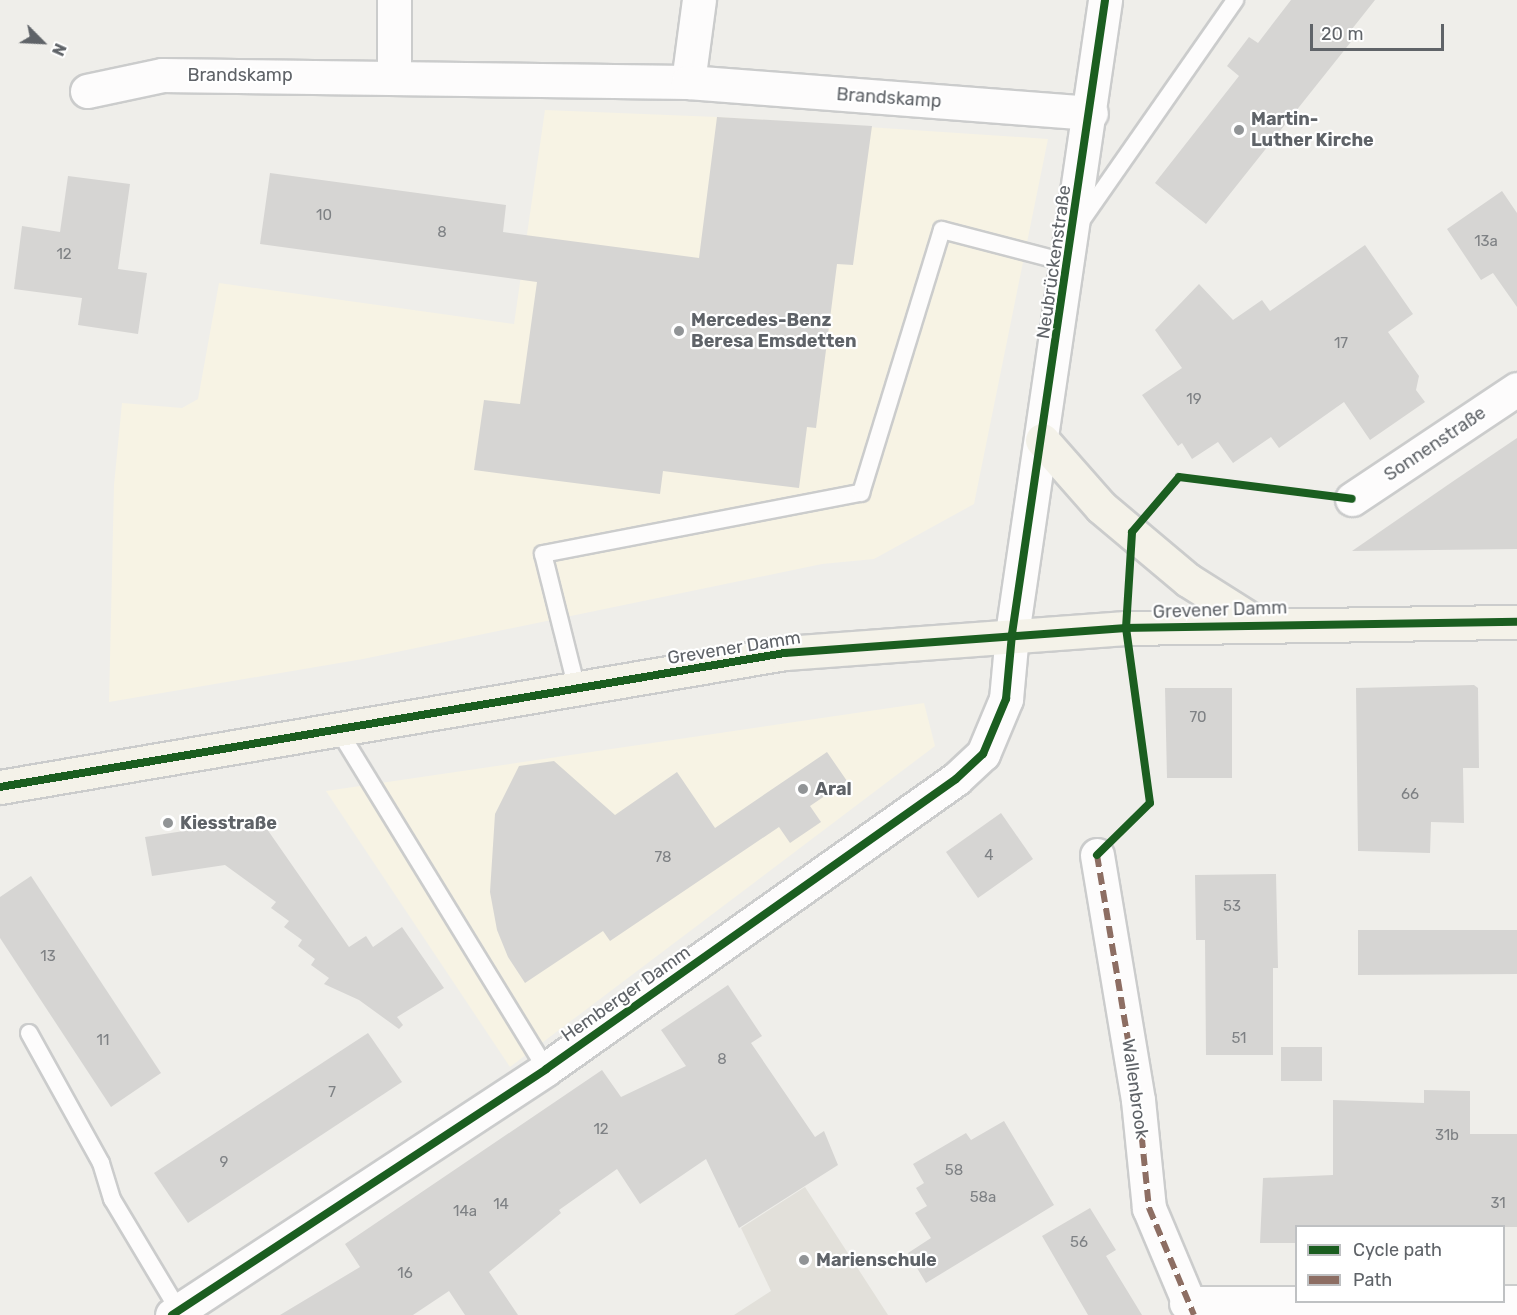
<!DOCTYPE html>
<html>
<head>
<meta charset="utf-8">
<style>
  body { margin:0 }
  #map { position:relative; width:1517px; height:1315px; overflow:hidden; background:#efeeea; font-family:Rubik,sans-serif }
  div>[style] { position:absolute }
  .commercial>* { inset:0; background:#f7f3e4 }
  .education>* { inset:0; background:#e2e0da }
  .building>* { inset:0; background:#d6d5d3 }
  .roads { filter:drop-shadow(2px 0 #cbcccc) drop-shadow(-2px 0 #cbcccc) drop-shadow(0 2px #cbcccc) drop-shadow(0 -2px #cbcccc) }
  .service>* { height:16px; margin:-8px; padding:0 8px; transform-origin:8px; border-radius:8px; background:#fdfcfc }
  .minor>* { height:33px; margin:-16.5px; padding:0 16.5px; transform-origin:16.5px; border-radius:16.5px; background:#fdfcfc }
  .tertiary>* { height:33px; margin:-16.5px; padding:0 16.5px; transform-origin:16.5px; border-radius:16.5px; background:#fdfcfc }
  .primary>* { height:33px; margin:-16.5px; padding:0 16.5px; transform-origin:16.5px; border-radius:16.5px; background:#f4f2e9 }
  .quiet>* { height:6px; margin-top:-3px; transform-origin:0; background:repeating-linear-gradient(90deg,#8d6e63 0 12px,transparent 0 18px) }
  .cycleway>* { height:8px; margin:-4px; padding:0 4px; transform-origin:4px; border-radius:4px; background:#1b5e20 }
  .dots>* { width:16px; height:16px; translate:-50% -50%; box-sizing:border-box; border:3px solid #fff; border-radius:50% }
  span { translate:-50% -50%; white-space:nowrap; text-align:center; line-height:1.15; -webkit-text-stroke:4.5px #fff; paint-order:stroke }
  .number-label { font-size:15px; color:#7e8184 }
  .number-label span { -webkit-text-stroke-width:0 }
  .street-label { font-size:18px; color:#5f6368 }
  .poi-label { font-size:18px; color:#5f6368; font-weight:700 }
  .left { translate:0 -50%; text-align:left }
  .legend { position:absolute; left:1295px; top:1225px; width:210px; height:78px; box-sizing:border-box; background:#fff; border:2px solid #bfc1c3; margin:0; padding:8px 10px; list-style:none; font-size:18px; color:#5f6368 }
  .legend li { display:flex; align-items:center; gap:12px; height:30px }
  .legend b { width:30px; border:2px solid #bfc1c3 }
  .north { position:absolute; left:12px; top:12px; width:60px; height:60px; -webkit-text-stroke:4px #fff; paint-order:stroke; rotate:114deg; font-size:16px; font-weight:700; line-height:24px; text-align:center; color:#5f6368 }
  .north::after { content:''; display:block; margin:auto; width:21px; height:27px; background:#5f6368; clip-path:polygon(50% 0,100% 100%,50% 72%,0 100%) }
  .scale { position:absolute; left:1310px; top:24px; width:134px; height:27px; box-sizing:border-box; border:3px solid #5f6368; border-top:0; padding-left:8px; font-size:18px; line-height:21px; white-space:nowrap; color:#5f6368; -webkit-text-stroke:4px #fff; paint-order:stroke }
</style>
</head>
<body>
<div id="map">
  <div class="commercial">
    <div style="clip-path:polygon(545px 110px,717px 117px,1048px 139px,974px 504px,874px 559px,822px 564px,363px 659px,109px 702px,114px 485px,122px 403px,182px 408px,198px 399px,219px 283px,514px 324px)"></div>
    <div style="clip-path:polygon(924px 703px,935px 746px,510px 1067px,326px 791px)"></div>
  </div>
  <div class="education">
    <div style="clip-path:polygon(805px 1187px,888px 1315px,734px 1315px,771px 1291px,741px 1228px)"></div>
  </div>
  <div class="building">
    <div style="clip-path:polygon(1291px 0,1375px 0,1352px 29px,1358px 33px,1206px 224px,1155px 183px,1239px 76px,1227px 66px,1249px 37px,1258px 43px)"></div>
    <div style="clip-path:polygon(717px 117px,872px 126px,853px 265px,837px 264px,816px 428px,807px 427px,799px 488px,663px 471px,660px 494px,474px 470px,484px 400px,520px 404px,537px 282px,260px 244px,270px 173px,506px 205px,503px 232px,699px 258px)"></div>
    <div style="clip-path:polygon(68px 176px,130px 184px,118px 269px,147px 273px,138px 334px,78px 325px,82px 298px,14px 289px,22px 226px,60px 232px)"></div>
    <div style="clip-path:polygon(1502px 191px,1517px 213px,1517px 307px,1493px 273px,1481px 280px,1447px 229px)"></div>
    <div style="clip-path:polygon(1365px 245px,1413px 314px,1388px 332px,1419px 376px,1416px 390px,1425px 402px,1370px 440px,1344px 402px,1279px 448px,1271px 437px,1233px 463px,1218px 442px,1192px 459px,1182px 443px,1178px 446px,1142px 395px,1182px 368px,1155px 330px,1199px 284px,1233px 320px,1262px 300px,1270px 311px)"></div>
    <div style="clip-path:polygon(1517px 438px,1517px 549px,1352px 551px,1452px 482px)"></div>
    <div style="clip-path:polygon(1474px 685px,1478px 688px,1479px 768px,1463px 768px,1464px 823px,1431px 822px,1430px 853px,1358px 851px,1356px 688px)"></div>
    <div style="clip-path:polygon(1165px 688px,1232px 688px,1232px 778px,1167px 778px)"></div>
    <div style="clip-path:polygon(827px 752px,847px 781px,810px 806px,821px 822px,790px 843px,779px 827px,610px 941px,603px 931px,525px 983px,508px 957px,497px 930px,490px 892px,495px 814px,519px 766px,554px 761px,615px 815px,677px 772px,715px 828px)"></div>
    <div style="clip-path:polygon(1001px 813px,1033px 859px,978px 898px,946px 852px)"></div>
    <div style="clip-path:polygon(260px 819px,349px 947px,366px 936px,373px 947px,402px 927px,444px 988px,397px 1017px,403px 1025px,399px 1029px,359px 1000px,324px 984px,329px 978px,311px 965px,315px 959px,298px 946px,302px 940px,284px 927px,289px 921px,271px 908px,276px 902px,225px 865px,152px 876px,145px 837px)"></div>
    <div style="clip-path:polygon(1276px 874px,1278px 968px,1273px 968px,1273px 1055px,1206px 1055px,1205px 940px,1196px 940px,1195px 875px)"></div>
    <div style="clip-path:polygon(31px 876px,161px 1073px,111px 1107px,0 938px,0 897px)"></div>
    <div style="clip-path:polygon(1358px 930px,1517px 930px,1517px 974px,1358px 975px)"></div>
    <div style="clip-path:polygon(728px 985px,762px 1036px,751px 1043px,815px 1137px,824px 1131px,838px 1165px,739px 1228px,706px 1159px,640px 1204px,617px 1169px,559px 1210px,561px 1213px,489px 1272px,518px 1315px,465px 1315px,449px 1291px,413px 1315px,280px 1315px,360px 1267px,345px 1244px,602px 1070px,621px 1097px,686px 1066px,661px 1030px)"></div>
    <div style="clip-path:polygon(368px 1033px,402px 1082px,188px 1223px,154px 1173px)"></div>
    <div style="clip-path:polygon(1281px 1047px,1322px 1047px,1322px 1081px,1281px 1081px)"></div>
    <div style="clip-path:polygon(1424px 1090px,1470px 1091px,1470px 1134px,1517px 1134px,1517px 1227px,1296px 1227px,1295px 1243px,1260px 1243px,1263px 1178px,1333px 1175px,1333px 1100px,1424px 1103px)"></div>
    <div style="clip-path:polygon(1004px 1121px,1054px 1205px,926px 1283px,908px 1253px,931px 1238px,915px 1213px,927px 1206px,916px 1188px,924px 1183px,913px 1164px,966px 1133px,971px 1140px)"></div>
    <div style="clip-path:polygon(1090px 1208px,1116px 1250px,1106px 1256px,1142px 1315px,1088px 1315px,1042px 1236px)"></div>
  </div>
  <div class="roads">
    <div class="service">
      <div style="left:1079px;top:224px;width:273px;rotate:-55.1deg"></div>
      <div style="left:577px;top:689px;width:139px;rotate:-104.1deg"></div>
      <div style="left:543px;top:554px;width:324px;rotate:-10.9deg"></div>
      <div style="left:861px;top:493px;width:275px;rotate:-72.9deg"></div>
      <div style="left:942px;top:230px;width:131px;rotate:14.6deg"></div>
      <div style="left:339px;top:731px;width:396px;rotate:58.5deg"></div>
      <div style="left:29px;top:1033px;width:149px;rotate:61deg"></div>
      <div style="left:101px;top:1163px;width:38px;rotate:73deg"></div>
      <div style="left:112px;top:1199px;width:131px;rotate:59.1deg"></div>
    </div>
    <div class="minor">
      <div style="left:394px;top:0;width:76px;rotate:90deg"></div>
      <div style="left:688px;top:82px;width:83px;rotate:-82.4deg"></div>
      <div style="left:87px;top:91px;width:77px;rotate:-12deg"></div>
      <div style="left:162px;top:75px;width:526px;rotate:0.76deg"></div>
      <div style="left:688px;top:82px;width:404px;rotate:4.4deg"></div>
      <div style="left:1352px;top:499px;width:198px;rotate:-33.7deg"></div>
      <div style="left:1097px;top:855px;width:248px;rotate:80.5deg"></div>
      <div style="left:1138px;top:1100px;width:109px;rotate:84.2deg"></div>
      <div style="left:1149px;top:1208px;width:116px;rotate:67.2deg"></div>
      <div style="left:1186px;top:1303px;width:331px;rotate:-0.2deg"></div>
      <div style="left:172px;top:1315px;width:448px;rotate:-33.3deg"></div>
      <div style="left:546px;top:1069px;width:502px;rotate:-35.27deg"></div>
      <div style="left:956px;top:779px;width:37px;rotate:-43deg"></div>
      <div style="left:983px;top:754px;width:60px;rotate:-67.3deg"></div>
      <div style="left:1006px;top:699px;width:65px;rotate:-84.7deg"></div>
    </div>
    <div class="tertiary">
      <div style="left:1012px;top:634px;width:641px;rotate:-81.65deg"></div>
    </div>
    <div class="primary">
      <div style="left:1042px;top:440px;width:89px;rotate:48.6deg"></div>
      <div style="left:1101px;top:507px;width:114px;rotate:40deg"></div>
      <div style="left:1188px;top:580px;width:80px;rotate:32.3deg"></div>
      <div style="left:0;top:787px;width:796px;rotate:-9.69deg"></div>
      <div style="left:785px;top:653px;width:342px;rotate:-4.2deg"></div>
      <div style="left:1126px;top:628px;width:391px;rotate:-0.9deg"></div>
    </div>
  </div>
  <div class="quiet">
    <div style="left:1097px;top:855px;width:248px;rotate:80.5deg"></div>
    <div style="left:1138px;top:1100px;width:109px;rotate:84.2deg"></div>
    <div style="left:1149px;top:1208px;width:116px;rotate:67.2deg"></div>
  </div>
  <div class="cycleway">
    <div style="left:0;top:787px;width:796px;rotate:-9.69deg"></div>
    <div style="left:785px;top:653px;width:342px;rotate:-4.2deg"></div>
    <div style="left:1126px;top:628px;width:391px;rotate:-0.9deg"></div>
    <div style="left:1097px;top:855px;width:74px;rotate:-44.5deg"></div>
    <div style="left:1150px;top:803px;width:177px;rotate:-97.8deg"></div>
    <div style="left:1126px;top:628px;width:96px;rotate:-86.4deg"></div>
    <div style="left:1132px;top:532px;width:72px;rotate:-49.5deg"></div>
    <div style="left:1179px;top:477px;width:174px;rotate:7.2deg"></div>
    <div style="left:172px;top:1315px;width:448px;rotate:-33.3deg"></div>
    <div style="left:546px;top:1069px;width:502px;rotate:-35.27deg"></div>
    <div style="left:956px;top:779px;width:37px;rotate:-43deg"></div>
    <div style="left:983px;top:754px;width:60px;rotate:-67.3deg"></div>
    <div style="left:1006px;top:699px;width:65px;rotate:-84.7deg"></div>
    <div style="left:1012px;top:634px;width:641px;rotate:-81.65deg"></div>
  </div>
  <div class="dots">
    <div style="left:1239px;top:130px;background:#919496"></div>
    <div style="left:679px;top:331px;background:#919496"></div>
    <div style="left:803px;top:789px;background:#919496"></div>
    <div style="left:168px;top:823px;background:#919496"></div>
    <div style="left:804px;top:1260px;background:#919496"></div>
  </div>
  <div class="number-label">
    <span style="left:324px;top:216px">10</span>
    <span style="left:442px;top:233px">8</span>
    <span style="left:1486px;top:242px">13a</span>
    <span style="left:64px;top:255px">12</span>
    <span style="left:1341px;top:344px">17</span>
    <span style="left:1194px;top:400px">19</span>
    <span style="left:1198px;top:718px">70</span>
    <span style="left:1410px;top:795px">66</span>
    <span style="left:989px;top:856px">4</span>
    <span style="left:663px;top:858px">78</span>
    <span style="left:1232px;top:907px">53</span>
    <span style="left:48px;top:957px">13</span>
    <span style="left:1239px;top:1039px">51</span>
    <span style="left:103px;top:1041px">11</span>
    <span style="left:722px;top:1060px">8</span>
    <span style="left:332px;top:1093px">7</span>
    <span style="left:601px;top:1130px">12</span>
    <span style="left:1447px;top:1136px">31b</span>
    <span style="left:224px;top:1163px">9</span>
    <span style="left:954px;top:1171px">58</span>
    <span style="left:983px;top:1198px">58a</span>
    <span style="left:1498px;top:1204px">31</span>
    <span style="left:501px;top:1205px">14</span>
    <span style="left:465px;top:1212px">14a</span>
    <span style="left:1079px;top:1243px">56</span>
    <span style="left:405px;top:1274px">16</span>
  </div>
  <div class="street-label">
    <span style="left:240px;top:75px">Brandskamp</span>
    <span style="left:889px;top:98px;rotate:4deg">Brandskamp</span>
    <span style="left:1054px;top:262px;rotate:-82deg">Neubrückenstraße</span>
    <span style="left:1435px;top:444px;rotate:-34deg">Sonnenstraße</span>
    <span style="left:1220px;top:610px;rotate:-2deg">Grevener Damm</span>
    <span style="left:734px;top:648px;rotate:-9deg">Grevener Damm</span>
    <span style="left:626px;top:994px;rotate:-35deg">Hemberger Damm</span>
    <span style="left:1135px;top:1089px;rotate:82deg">Wallenbrook</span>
  </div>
  <div class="poi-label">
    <span class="left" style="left:1251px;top:130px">Martin-<br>Luther Kirche</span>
    <span class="left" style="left:691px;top:331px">Mercedes-Benz<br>Beresa Emsdetten</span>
    <span class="left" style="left:815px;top:789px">Aral</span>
    <span class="left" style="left:180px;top:823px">Kiesstraße</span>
    <span class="left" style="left:816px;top:1260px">Marienschule</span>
  </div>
  <ul class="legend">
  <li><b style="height:8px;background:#1b5e20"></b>Cycle path</li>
  <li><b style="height:8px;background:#8d6e63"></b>Path</li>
  </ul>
  <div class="north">N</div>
  <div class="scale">20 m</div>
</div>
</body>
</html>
